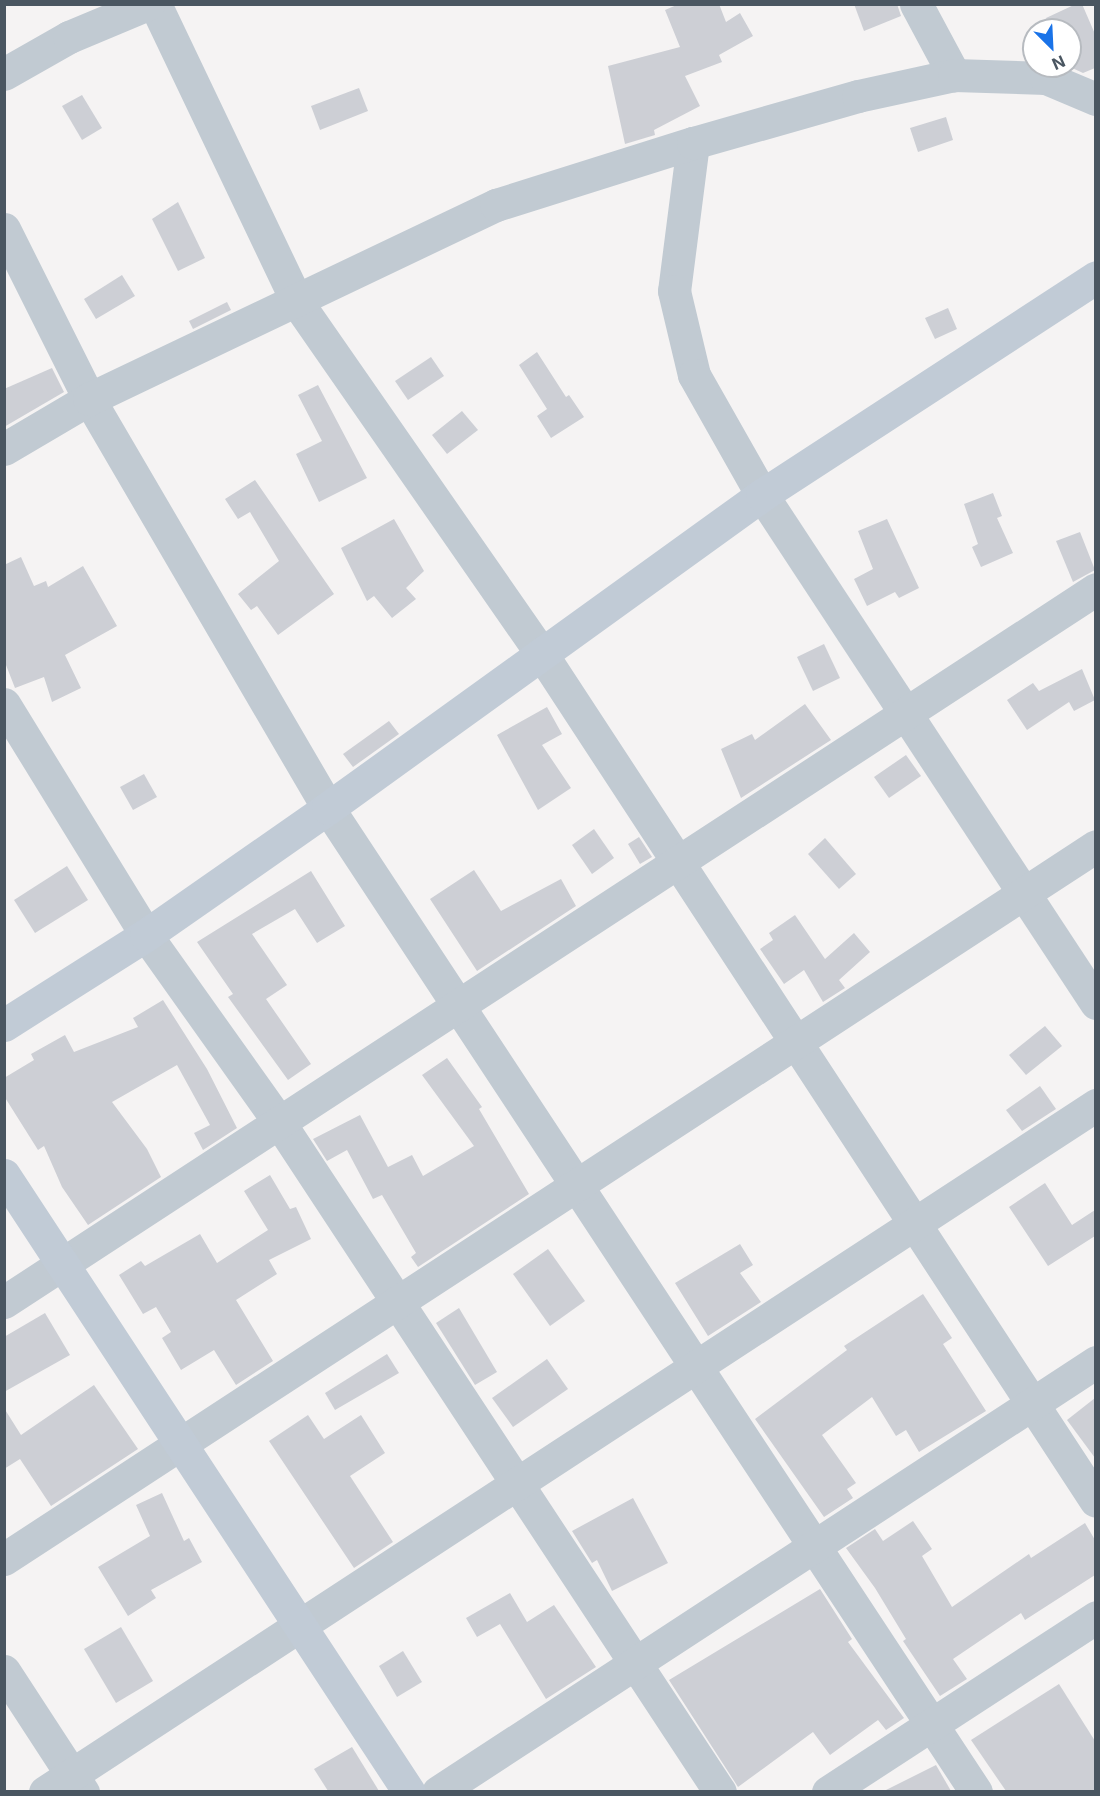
<!DOCTYPE html>
<html>
<head>
<meta charset="utf-8">
<style>
  body { margin:0 }
  #map { position:relative; width:1100px; height:1796px; overflow:hidden; background:#f5f3f3; font-family:Inter,sans-serif }
  div>[style] { position:absolute }
  .building>* { inset:0; background:#cdcfd5 }
  .street>* { height:33px; margin:-16.5px; padding:0 16.5px; transform-origin:16.5px; border-radius:16.5px; background:#c1cad2 }
  .secondary>* { height:33px; margin:-16.5px; padding:0 16.5px; transform-origin:16.5px; border-radius:16.5px; background:#c1cbd6 }
  span { translate:-50% -50%; white-space:nowrap; text-align:center; line-height:1.15; -webkit-text-stroke:4.5px #fff; paint-order:stroke }
  .frame { position:absolute; inset:0; border:6px solid #4a5661; pointer-events:none }
  .north { position:absolute; left:1022px; top:18px; width:60px; height:60px; box-sizing:border-box; background:#fff; border:2px solid #b7bbc0; border-radius:50%; rotate:156deg; font-size:16px; font-weight:700; line-height:24px; text-align:center; color:#4a5661 }
  .north::after { content:''; display:block; margin:auto; width:21px; height:27px; background:#1a73e8; clip-path:polygon(50% 0,100% 100%,50% 72%,0 100%) }
</style>
</head>
<body>
<div id="map">
  <div class="building">
    <div style="clip-path:polygon(679px 4px,719px 4px,726px 22px,740px 13px,753px 36px,719px 55px,722px 62px,685px 76px,700px 106px,654px 130px,655px 135px,625px 144px,608px 66px,680px 47px,665px 10px)"></div>
    <div style="clip-path:polygon(854px 4px,897px 4px,901px 16px,864px 31px)"></div>
    <div style="clip-path:polygon(1076px 4px,1082px 4px,1095px 34px,1095px 68px,1083px 73px,1068px 66px,1070px 30px,1051px 30px,1046px 18px)"></div>
    <div style="clip-path:polygon(359px 88px,368px 111px,320px 130px,311px 106px)"></div>
    <div style="clip-path:polygon(82px 95px,102px 128px,82px 140px,62px 106px)"></div>
    <div style="clip-path:polygon(946px 117px,953px 140px,918px 152px,910px 128px)"></div>
    <div style="clip-path:polygon(178px 202px,205px 258px,178px 271px,152px 219px)"></div>
    <div style="clip-path:polygon(122px 275px,135px 296px,96px 319px,84px 299px)"></div>
    <div style="clip-path:polygon(227px 302px,231px 310px,193px 329px,189px 321px)"></div>
    <div style="clip-path:polygon(948px 308px,957px 329px,935px 339px,925px 318px)"></div>
    <div style="clip-path:polygon(537px 352px,566px 397px,569px 395px,584px 417px,551px 438px,537px 416px,547px 409px,519px 365px)"></div>
    <div style="clip-path:polygon(431px 357px,444px 376px,408px 400px,395px 381px)"></div>
    <div style="clip-path:polygon(52px 368px,64px 392px,4px 427px,4px 389px)"></div>
    <div style="clip-path:polygon(318px 385px,367px 478px,319px 502px,296px 454px,322px 441px,298px 395px)"></div>
    <div style="clip-path:polygon(462px 411px,478px 430px,447px 454px,432px 435px)"></div>
    <div style="clip-path:polygon(255px 480px,334px 594px,278px 635px,257px 606px,251px 610px,238px 594px,279px 561px,250px 512px,238px 519px,225px 499px)"></div>
    <div style="clip-path:polygon(993px 493px,1002px 516px,997px 518px,1013px 553px,981px 567px,972px 547px,978px 544px,964px 504px)"></div>
    <div style="clip-path:polygon(394px 519px,424px 571px,406px 588px,416px 599px,392px 618px,374px 596px,367px 601px,341px 548px)"></div>
    <div style="clip-path:polygon(887px 519px,919px 588px,899px 598px,895px 592px,867px 606px,854px 579px,873px 569px,858px 531px)"></div>
    <div style="clip-path:polygon(1080px 532px,1095px 570px,1073px 582px,1056px 541px)"></div>
    <div style="clip-path:polygon(21px 557px,34px 586px,46px 581px,48px 587px,83px 566px,117px 626px,65px 655px,81px 688px,52px 702px,44px 677px,15px 688px,4px 660px,4px 565px)"></div>
    <div style="clip-path:polygon(824px 644px,840px 678px,813px 691px,797px 657px)"></div>
    <div style="clip-path:polygon(1082px 669px,1095px 700px,1074px 711px,1069px 702px,1027px 730px,1007px 700px,1033px 683px,1039px 691px)"></div>
    <div style="clip-path:polygon(805px 704px,831px 740px,741px 798px,721px 749px,752px 734px,755px 740px)"></div>
    <div style="clip-path:polygon(547px 707px,562px 734px,542px 745px,571px 788px,538px 810px,497px 735px)"></div>
    <div style="clip-path:polygon(389px 721px,399px 734px,353px 767px,343px 754px)"></div>
    <div style="clip-path:polygon(906px 755px,921px 776px,889px 798px,874px 777px)"></div>
    <div style="clip-path:polygon(144px 774px,157px 797px,133px 810px,120px 787px)"></div>
    <div style="clip-path:polygon(594px 829px,614px 858px,592px 874px,572px 845px)"></div>
    <div style="clip-path:polygon(639px 837px,652px 857px,640px 864px,628px 844px)"></div>
    <div style="clip-path:polygon(825px 838px,856px 874px,839px 889px,808px 854px)"></div>
    <div style="clip-path:polygon(67px 866px,88px 900px,35px 933px,14px 900px)"></div>
    <div style="clip-path:polygon(474px 870px,501px 911px,561px 879px,576px 906px,477px 971px,430px 899px)"></div>
    <div style="clip-path:polygon(311px 871px,345px 926px,317px 943px,295px 909px,252px 934px,287px 985px,266px 999px,311px 1064px,288px 1080px,228px 997px,233px 994px,197px 942px)"></div>
    <div style="clip-path:polygon(795px 915px,825px 959px,854px 933px,870px 952px,839px 980px,845px 988px,823px 1002px,804px 970px,784px 984px,760px 949px,773px 940px,769px 933px)"></div>
    <div style="clip-path:polygon(163px 1000px,207px 1069px,237px 1128px,203px 1150px,194px 1133px,210px 1125px,177px 1065px,112px 1102px,147px 1149px,161px 1177px,88px 1225px,62px 1187px,44px 1146px,38px 1150px,4px 1096px,4px 1078px,34px 1060px,31px 1054px,65px 1035px,74px 1052px,138px 1027px,133px 1018px)"></div>
    <div style="clip-path:polygon(1045px 1026px,1062px 1046px,1026px 1075px,1009px 1055px)"></div>
    <div style="clip-path:polygon(447px 1058px,482px 1107px,479px 1109px,529px 1194px,418px 1267px,411px 1257px,416px 1253px,382px 1195px,373px 1199px,347px 1150px,327px 1161px,313px 1139px,360px 1115px,388px 1167px,412px 1155px,423px 1176px,474px 1146px,422px 1075px)"></div>
    <div style="clip-path:polygon(1040px 1086px,1056px 1109px,1022px 1131px,1006px 1110px)"></div>
    <div style="clip-path:polygon(270px 1175px,290px 1209px,296px 1207px,311px 1239px,269px 1260px,277px 1274px,236px 1300px,273px 1361px,236px 1385px,214px 1350px,181px 1370px,162px 1338px,171px 1332px,156px 1307px,143px 1314px,119px 1275px,141px 1261px,145px 1266px,200px 1234px,217px 1263px,268px 1230px,244px 1191px)"></div>
    <div style="clip-path:polygon(1045px 1183px,1072px 1225px,1095px 1210px,1095px 1236px,1048px 1266px,1009px 1207px)"></div>
    <div style="clip-path:polygon(740px 1244px,753px 1265px,740px 1273px,761px 1302px,708px 1336px,675px 1283px)"></div>
    <div style="clip-path:polygon(548px 1249px,585px 1301px,550px 1326px,513px 1274px)"></div>
    <div style="clip-path:polygon(923px 1294px,952px 1338px,943px 1344px,986px 1411px,919px 1452px,906px 1430px,896px 1436px,872px 1397px,822px 1435px,856px 1483px,847px 1489px,853px 1498px,824px 1517px,755px 1419px,847px 1350px,844px 1346px)"></div>
    <div style="clip-path:polygon(459px 1308px,497px 1372px,475px 1385px,436px 1323px)"></div>
    <div style="clip-path:polygon(45px 1313px,70px 1355px,4px 1392px,4px 1337px)"></div>
    <div style="clip-path:polygon(387px 1354px,399px 1373px,335px 1410px,325px 1393px)"></div>
    <div style="clip-path:polygon(547px 1359px,568px 1389px,513px 1427px,492px 1398px)"></div>
    <div style="clip-path:polygon(94px 1385px,138px 1449px,51px 1506px,20px 1459px,4px 1469px,4px 1408px,21px 1435px)"></div>
    <div style="clip-path:polygon(1095px 1398px,1095px 1458px,1067px 1420px)"></div>
    <div style="clip-path:polygon(308px 1415px,324px 1439px,361px 1415px,385px 1453px,350px 1476px,393px 1542px,354px 1568px,269px 1441px)"></div>
    <div style="clip-path:polygon(162px 1493px,184px 1541px,189px 1538px,202px 1562px,151px 1590px,156px 1598px,128px 1616px,98px 1567px,150px 1536px,136px 1505px)"></div>
    <div style="clip-path:polygon(633px 1498px,668px 1563px,612px 1591px,597px 1560px,592px 1563px,572px 1531px)"></div>
    <div style="clip-path:polygon(913px 1521px,932px 1549px,922px 1556px,952px 1607px,1029px 1554px,1031px 1558px,1085px 1523px,1095px 1540px,1095px 1575px,1025px 1620px,1021px 1613px,953px 1659px,967px 1679px,940px 1696px,903px 1641px,906px 1639px,875px 1588px,846px 1548px,875px 1529px,883px 1541px)"></div>
    <div style="clip-path:polygon(820px 1589px,852px 1639px,848px 1642px,904px 1718px,886px 1730px,878px 1720px,830px 1755px,813px 1732px,738px 1787px,669px 1680px)"></div>
    <div style="clip-path:polygon(510px 1593px,527px 1622px,554px 1605px,596px 1667px,546px 1699px,500px 1624px,477px 1637px,466px 1618px)"></div>
    <div style="clip-path:polygon(121px 1627px,153px 1681px,116px 1703px,84px 1649px)"></div>
    <div style="clip-path:polygon(403px 1651px,422px 1682px,397px 1697px,379px 1666px)"></div>
    <div style="clip-path:polygon(1059px 1684px,1095px 1741px,1095px 1791px,1006px 1791px,971px 1740px)"></div>
    <div style="clip-path:polygon(352px 1747px,379px 1791px,328px 1791px,314px 1769px)"></div>
    <div style="clip-path:polygon(936px 1765px,951px 1791px,884px 1791px)"></div>
  </div>
  <div class="street">
    <div style="left:155px;top:4px;width:330px;rotate:64.5deg"></div>
    <div style="left:297px;top:302px;width:427px;rotate:55.2deg"></div>
    <div style="left:541px;top:653px;width:1013px;rotate:56.8deg"></div>
    <div style="left:916px;top:4px;width:81px;rotate:61.8deg"></div>
    <div style="left:4px;top:74px;width:75px;rotate:-29.6deg"></div>
    <div style="left:69px;top:37px;width:86px;rotate:-22.7deg"></div>
    <div style="left:693px;top:143px;width:149px;rotate:97.3deg"></div>
    <div style="left:674px;top:291px;width:86px;rotate:76.6deg"></div>
    <div style="left:694px;top:375px;width:138px;rotate:60.5deg"></div>
    <div style="left:762px;top:495px;width:608px;rotate:56.68deg"></div>
    <div style="left:4px;top:229px;width:190px;rotate:63.4deg"></div>
    <div style="left:89px;top:399px;width:474px;rotate:59.7deg"></div>
    <div style="left:328px;top:808px;width:1178px;rotate:56.63deg"></div>
    <div style="left:4px;top:449px;width:99px;rotate:-30.5deg"></div>
    <div style="left:89px;top:399px;width:451px;rotate:-25.5deg"></div>
    <div style="left:496px;top:205px;width:207px;rotate:-17.5deg"></div>
    <div style="left:693px;top:143px;width:172px;rotate:-15.9deg"></div>
    <div style="left:858px;top:96px;width:98px;rotate:-12.3deg"></div>
    <div style="left:954px;top:75px;width:92px;rotate:1.9deg"></div>
    <div style="left:1046px;top:78px;width:54px;rotate:22.8deg"></div>
    <div style="left:4px;top:704px;width:271px;rotate:58.4deg"></div>
    <div style="left:146px;top:935px;width:229px;rotate:54.6deg"></div>
    <div style="left:279px;top:1122px;width:802px;rotate:56.65deg"></div>
    <div style="left:4px;top:1302px;width:1304px;rotate:-33.14deg"></div>
    <div style="left:4px;top:1559px;width:1304px;rotate:-33.14deg"></div>
    <div style="left:4px;top:1671px;width:145px;rotate:56.9deg"></div>
    <div style="left:45px;top:1792px;width:1256px;rotate:-33.17deg"></div>
    <div style="left:438px;top:1792px;width:786px;rotate:-33.16deg"></div>
    <div style="left:828px;top:1792px;width:320px;rotate:-33.1deg"></div>
  </div>
  <div class="secondary">
    <div style="left:4px;top:1025px;width:168px;rotate:-32.4deg"></div>
    <div style="left:146px;top:935px;width:222px;rotate:-34.9deg"></div>
    <div style="left:328px;top:808px;width:535px;rotate:-35.8deg"></div>
    <div style="left:762px;top:495px;width:399px;rotate:-33.1deg"></div>
    <div style="left:4px;top:1175px;width:738px;rotate:56.72deg"></div>
  </div>
  <div class="frame"></div>
  <div class="north">N</div>
</div>
</body>
</html>
